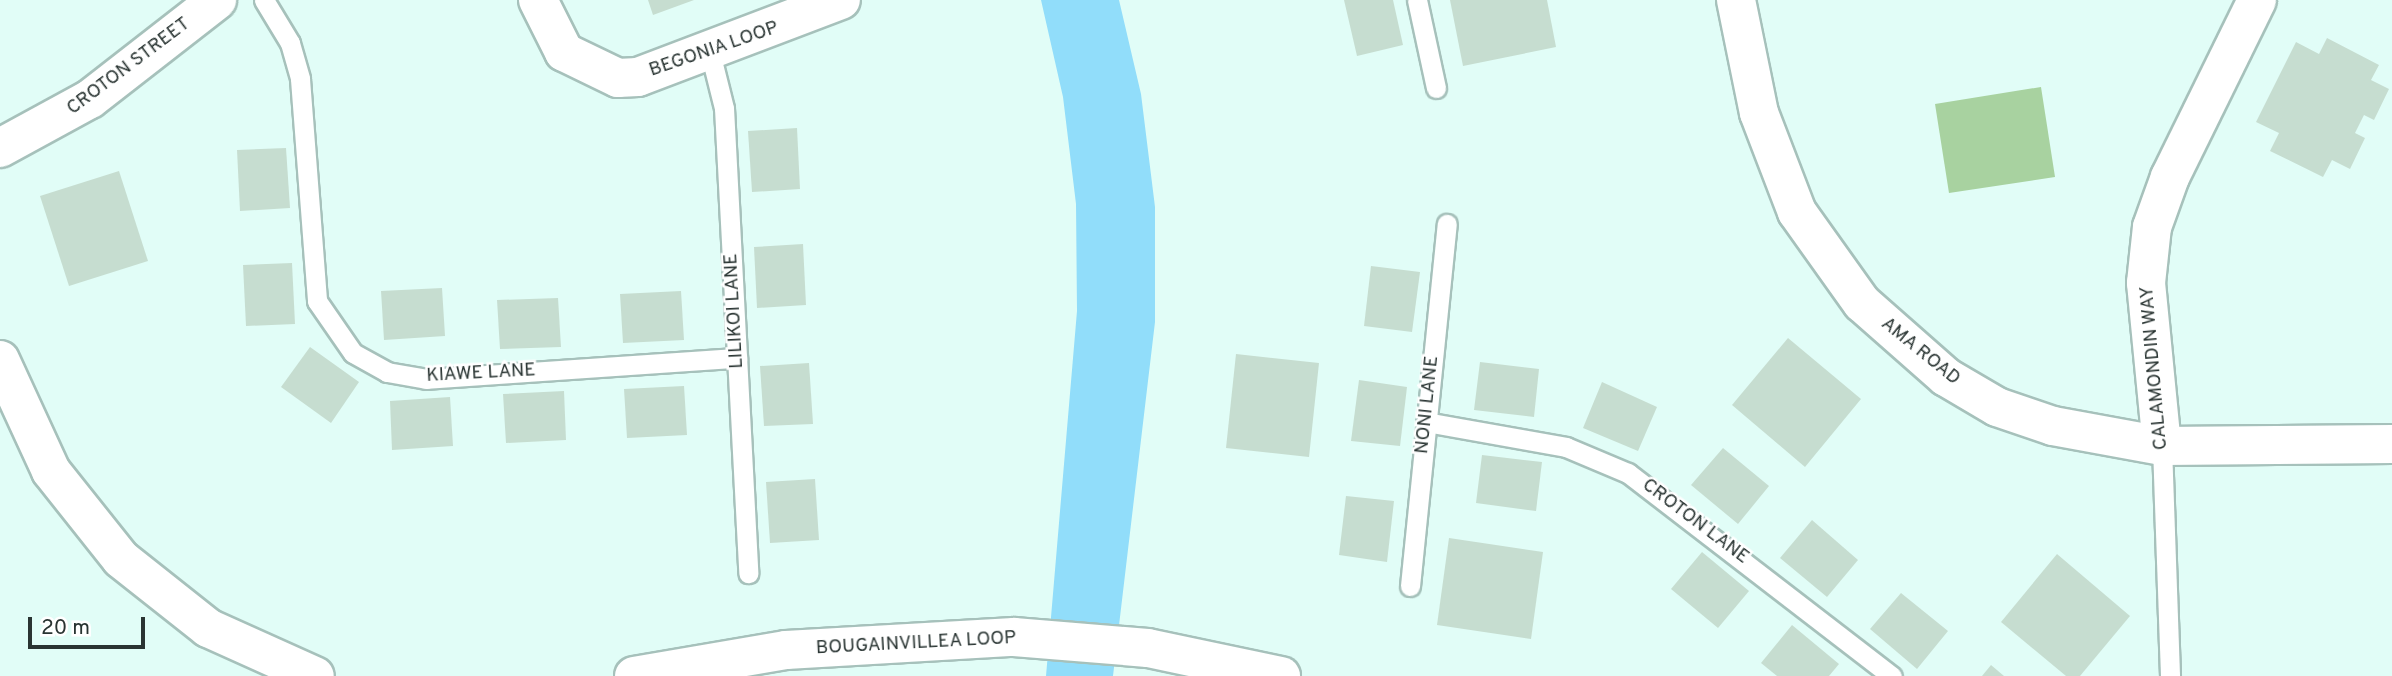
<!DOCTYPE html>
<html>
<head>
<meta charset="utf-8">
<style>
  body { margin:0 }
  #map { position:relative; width:2392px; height:676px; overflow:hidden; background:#e1fdf7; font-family:Overpass,sans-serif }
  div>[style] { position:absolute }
  .green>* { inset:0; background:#a8d2a0 }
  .water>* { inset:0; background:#91ddfa }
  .building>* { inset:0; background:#c6ddd0 }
  .roads { filter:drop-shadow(2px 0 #a6c1bb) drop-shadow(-2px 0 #a6c1bb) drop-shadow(0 2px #a6c1bb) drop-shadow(0 -2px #a6c1bb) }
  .service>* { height:19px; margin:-9.5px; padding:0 9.5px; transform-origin:9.5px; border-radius:9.5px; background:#fff }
  .minor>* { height:38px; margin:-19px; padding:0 19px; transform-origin:19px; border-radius:19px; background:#fff }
  .tertiary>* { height:38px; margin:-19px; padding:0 19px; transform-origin:19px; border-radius:19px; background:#fff }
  span { translate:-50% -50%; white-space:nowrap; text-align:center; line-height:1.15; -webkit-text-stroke:5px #fff; paint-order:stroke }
  .street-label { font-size:19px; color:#293432 }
  .scale { position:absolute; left:28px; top:617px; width:117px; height:32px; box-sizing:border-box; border:4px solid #293432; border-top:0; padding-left:9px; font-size:21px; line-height:24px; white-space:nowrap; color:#293432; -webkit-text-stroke:5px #fff; paint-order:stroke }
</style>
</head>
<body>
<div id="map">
  <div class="green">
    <div style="clip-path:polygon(2041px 87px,2055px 177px,1949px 193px,1935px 104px)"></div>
  </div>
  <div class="water">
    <div style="clip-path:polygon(1041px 0,1119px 0,1141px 94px,1155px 207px,1155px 322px,1113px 676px,1046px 676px,1077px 311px,1076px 204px,1063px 97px)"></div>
  </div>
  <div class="building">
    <div style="clip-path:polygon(648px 0,694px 0,653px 15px)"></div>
    <div style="clip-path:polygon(1344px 0,1393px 0,1403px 45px,1357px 56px)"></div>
    <div style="clip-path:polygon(1450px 0,1547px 0,1556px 47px,1463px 66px)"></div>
    <div style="clip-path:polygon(2327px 38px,2379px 65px,2371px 80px,2389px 89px,2374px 120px,2364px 115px,2355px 133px,2365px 138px,2350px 169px,2332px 160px,2323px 177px,2270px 151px,2279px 133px,2256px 122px,2296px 42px,2319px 54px)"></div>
    <div style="clip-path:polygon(797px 128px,800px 189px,752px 192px,748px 131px)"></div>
    <div style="clip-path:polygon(286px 148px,290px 208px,240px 211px,237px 150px)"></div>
    <div style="clip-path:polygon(119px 171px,148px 261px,69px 286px,40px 196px)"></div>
    <div style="clip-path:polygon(803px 244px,806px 305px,757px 308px,754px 247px)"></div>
    <div style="clip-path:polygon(292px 263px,295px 324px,246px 326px,243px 265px)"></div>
    <div style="clip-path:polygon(1371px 266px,1420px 272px,1412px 332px,1364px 326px)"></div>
    <div style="clip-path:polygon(442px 288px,445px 336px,384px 340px,381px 291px)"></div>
    <div style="clip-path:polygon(681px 291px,684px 340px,623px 343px,620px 294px)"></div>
    <div style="clip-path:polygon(558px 298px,561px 347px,500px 349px,497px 300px)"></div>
    <div style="clip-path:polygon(1788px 338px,1861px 399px,1805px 467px,1732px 405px)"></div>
    <div style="clip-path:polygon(310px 347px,359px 382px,331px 423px,281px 387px)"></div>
    <div style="clip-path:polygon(1236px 354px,1319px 363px,1309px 457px,1226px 448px)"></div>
    <div style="clip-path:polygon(1480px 362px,1539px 369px,1534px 417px,1474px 410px)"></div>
    <div style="clip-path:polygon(809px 363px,813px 424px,764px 426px,760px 366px)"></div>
    <div style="clip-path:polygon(1359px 380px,1407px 387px,1400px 446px,1351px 441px)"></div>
    <div style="clip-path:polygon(1602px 382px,1657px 407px,1638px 451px,1583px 428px)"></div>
    <div style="clip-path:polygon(684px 386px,687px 435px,627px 438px,624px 389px)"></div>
    <div style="clip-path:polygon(564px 391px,566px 440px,506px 443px,503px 394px)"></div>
    <div style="clip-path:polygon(450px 397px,453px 446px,392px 450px,390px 401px)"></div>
    <div style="clip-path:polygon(1723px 448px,1769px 486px,1738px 524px,1691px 485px)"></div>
    <div style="clip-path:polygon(1482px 455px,1542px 462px,1536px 511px,1476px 503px)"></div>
    <div style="clip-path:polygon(815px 479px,819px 540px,770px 543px,766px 482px)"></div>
    <div style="clip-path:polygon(1346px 496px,1394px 501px,1387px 562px,1339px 555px)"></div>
    <div style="clip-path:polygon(1812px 520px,1858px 560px,1827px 597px,1780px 558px)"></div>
    <div style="clip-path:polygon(1449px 538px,1543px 552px,1531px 639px,1437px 625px)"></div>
    <div style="clip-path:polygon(1702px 552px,1749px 591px,1718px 628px,1671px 589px)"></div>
    <div style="clip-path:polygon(2057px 554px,2130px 616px,2080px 676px,2066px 676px,2001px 622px)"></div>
    <div style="clip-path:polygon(1901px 593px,1948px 631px,1917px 669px,1870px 629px)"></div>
    <div style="clip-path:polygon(1792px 625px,1839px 664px,1829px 676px,1777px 676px,1761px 663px)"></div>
    <div style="clip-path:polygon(1991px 665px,2004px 676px,1982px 676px)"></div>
  </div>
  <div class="roads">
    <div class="service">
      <div style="left:264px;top:0;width:50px;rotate:58.8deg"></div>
      <div style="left:290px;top:43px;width:37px;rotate:74deg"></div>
      <div style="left:300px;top:79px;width:223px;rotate:85.6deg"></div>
      <div style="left:317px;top:301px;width:63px;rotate:55.3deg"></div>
      <div style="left:353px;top:353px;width:39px;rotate:29deg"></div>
      <div style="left:387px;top:372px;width:40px;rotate:10deg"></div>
      <div style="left:426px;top:379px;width:312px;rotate:-3.9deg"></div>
      <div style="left:1417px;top:0;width:90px;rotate:77.8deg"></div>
      <div style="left:710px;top:52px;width:58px;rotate:76deg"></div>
      <div style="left:724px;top:108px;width:466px;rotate:87deg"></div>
      <div style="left:1426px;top:422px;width:142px;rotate:10.1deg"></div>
      <div style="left:1566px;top:447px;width:67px;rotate:22.8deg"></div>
      <div style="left:1628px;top:473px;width:333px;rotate:37.6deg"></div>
      <div style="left:2162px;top:446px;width:230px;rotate:88deg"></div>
      <div style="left:1410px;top:586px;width:364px;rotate:-84.2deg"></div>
    </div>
    <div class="minor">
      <div style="left:538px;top:0;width:58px;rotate:63.4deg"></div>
      <div style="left:564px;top:52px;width:60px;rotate:25.7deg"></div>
      <div style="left:618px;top:78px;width:20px;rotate:-3deg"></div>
      <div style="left:638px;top:77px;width:217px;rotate:-20.8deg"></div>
      <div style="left:1736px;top:0;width:115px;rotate:78.5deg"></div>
      <div style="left:1759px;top:113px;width:106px;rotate:69deg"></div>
      <div style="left:1797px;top:212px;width:112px;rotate:54.5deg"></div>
      <div style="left:1862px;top:303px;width:112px;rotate:41.4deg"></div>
      <div style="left:1946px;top:377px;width:59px;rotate:30.5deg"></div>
      <div style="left:1997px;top:407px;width:59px;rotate:18.7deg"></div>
      <div style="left:2053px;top:426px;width:111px;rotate:10.4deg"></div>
      <div style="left:2162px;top:446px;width:230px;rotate:-0.5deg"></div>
      <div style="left:0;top:148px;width:102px;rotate:-28.6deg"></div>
      <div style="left:90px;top:99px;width:161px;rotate:-37.9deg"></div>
      <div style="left:2162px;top:446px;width:164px;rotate:-95.6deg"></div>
      <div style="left:2146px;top:283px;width:56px;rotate:-83.9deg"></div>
      <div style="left:2152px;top:227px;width:53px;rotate:-70.2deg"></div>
      <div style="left:2170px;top:177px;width:197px;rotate:-63.8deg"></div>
    </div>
    <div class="tertiary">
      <div style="left:0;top:360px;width:122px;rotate:65.3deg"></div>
      <div style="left:51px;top:471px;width:112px;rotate:51.5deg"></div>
      <div style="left:121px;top:559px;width:111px;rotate:38.4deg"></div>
      <div style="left:208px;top:628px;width:117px;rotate:24.2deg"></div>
      <div style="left:634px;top:676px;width:154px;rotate:-9.7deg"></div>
      <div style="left:786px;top:650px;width:228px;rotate:-3.3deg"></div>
      <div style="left:1014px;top:637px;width:134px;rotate:4.7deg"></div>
      <div style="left:1148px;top:648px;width:136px;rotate:11.9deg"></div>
    </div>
  </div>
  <div class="street-label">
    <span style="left:714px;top:50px;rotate:-19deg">BEGONIA LOOP</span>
    <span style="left:129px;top:67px;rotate:-37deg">CROTON STREET</span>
    <span style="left:735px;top:311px;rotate:-93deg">LILIKOI LANE</span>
    <span style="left:1920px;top:352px;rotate:39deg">AMA ROAD</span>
    <span style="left:2155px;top:368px;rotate:-95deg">CALAMONDIN WAY</span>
    <span style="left:481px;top:374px;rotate:-3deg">KIAWE LANE</span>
    <span style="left:1428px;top:405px;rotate:-84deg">NONI LANE</span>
    <span style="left:1695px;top:522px;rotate:37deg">CROTON LANE</span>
    <span style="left:916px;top:644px;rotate:-3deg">BOUGAINVILLEA LOOP</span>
  </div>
  <div class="scale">20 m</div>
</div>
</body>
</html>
